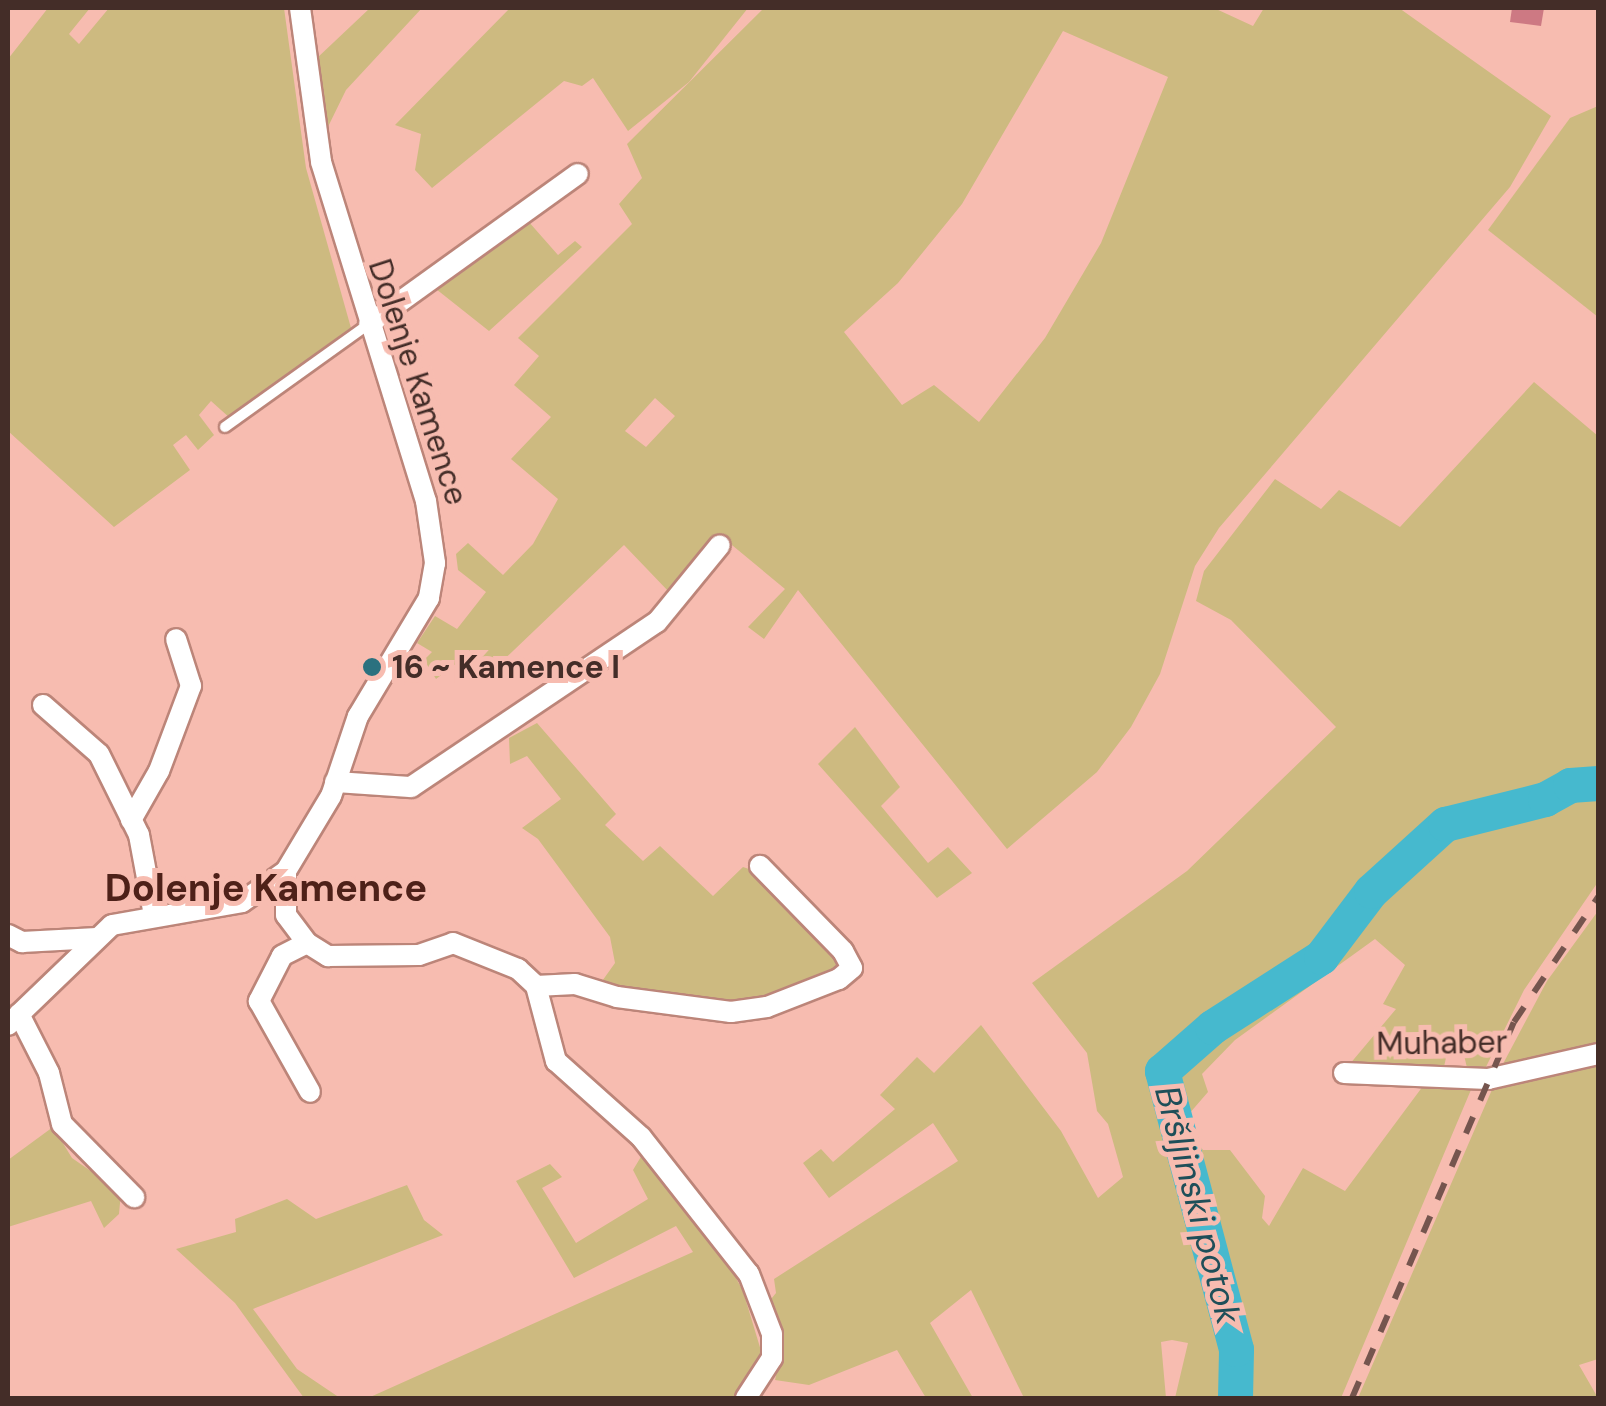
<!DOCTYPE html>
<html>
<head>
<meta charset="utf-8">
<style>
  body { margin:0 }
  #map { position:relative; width:1606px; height:1406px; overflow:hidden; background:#f7bcb0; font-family:"DM Sans",sans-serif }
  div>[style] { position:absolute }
  .green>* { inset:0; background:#cdba80 }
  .river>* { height:35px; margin:-17.5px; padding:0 17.5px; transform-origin:17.5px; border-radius:17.5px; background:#46b9ce }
  .building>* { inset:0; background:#cd7983 }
  .roads { filter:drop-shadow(2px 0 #bc8579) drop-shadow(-2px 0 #bc8579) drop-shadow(0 2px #bc8579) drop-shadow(0 -2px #bc8579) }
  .lane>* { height:10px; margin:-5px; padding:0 5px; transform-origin:5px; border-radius:5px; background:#fff }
  .street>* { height:20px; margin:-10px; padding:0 10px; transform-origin:10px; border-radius:10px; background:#fff }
  .rail>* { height:6px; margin-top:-3px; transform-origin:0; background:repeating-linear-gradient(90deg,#75554e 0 18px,transparent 0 36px) }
  .dots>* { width:28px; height:28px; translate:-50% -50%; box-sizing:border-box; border:5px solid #f7bcb0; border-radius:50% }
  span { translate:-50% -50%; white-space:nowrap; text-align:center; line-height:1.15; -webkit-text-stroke:10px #f7bcb0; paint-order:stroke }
  .street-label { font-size:32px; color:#442d28 }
  .poi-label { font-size:32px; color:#442d28; font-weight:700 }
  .left { translate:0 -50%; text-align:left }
  .water-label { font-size:35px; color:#1e4f59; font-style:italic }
  .quarter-label { font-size:38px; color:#4e2119; font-weight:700 }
  .frame { position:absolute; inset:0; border:10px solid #442d28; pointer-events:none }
</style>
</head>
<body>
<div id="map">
  <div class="green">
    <div style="clip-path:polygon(48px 8px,90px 8px,69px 34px,79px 44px,109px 8px,284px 8px,306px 168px,351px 328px,231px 419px,211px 401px,199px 415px,214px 435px,198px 450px,186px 435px,173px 445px,190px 470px,114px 527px,8px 431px,8px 59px)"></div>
    <div style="clip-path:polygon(370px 8px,422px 8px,346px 90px,324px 135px,316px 59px)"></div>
    <div style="clip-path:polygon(510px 8px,748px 8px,689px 82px,628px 131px,593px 78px,582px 86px,564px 81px,432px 188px,415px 170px,421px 134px,395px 125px)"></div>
    <div style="clip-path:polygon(evenodd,764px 8px,1214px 8px,1253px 26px,1264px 8px,1399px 8px,1551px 116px,1510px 187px,1219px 528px,1195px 566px,1160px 674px,1131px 727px,1097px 772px,1007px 849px,798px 590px,764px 639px,748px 627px,785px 589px,721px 536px,670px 593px,624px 545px,491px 672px,470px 653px,436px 679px,424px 660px,432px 652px,417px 643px,435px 616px,457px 629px,486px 592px,458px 570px,456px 554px,468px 543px,503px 575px,533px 544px,558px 499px,511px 459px,551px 417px,514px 385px,539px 356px,518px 338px,632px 224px,619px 204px,642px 178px,627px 144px,764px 8px,1063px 31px,1168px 77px,1101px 243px,1045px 338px,979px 422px,934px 385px,902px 405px,844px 332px,898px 283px,962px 204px,1063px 31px,764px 8px,655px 398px,675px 416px,646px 447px,625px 431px,655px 398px)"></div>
    <div style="clip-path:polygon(1598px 106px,1598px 317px,1488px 230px,1570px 118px)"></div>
    <div style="clip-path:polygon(528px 221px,558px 255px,575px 241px,582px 247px,489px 331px,436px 289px)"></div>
    <div style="clip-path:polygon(1534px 382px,1598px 436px,1598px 882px,1524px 990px,1482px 1075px,1468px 1072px,1459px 1034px,1451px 1034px,1444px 1067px,1437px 1070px,1349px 1065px,1396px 1009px,1383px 1004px,1405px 965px,1375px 939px,1235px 1040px,1202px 1074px,1208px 1092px,1182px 1122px,1203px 1150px,1230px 1150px,1265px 1196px,1262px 1218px,1269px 1226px,1303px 1168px,1345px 1191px,1426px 1082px,1473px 1085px,1341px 1398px,1175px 1398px,1188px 1343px,1172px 1340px,1161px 1342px,1166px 1398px,1024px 1398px,971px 1290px,930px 1323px,973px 1398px,926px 1398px,897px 1350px,809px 1385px,775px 1380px,779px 1361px,767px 1304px,776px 1293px,774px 1279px,958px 1161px,933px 1123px,829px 1198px,803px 1163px,821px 1149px,833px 1162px,895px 1109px,880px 1095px,917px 1057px,934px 1073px,981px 1025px,1061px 1131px,1098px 1198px,1123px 1177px,1108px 1124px,1097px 1111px,1087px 1053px,1032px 983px,1187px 871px,1336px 727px,1231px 620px,1196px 601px,1204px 571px,1275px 479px,1321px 509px,1339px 490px,1400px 527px)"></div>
    <div style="clip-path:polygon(537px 723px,616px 814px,605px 825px,643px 861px,660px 846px,713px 896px,743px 867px,755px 871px,839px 957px,839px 973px,729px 1007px,600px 984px,615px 963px,610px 937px,538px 839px,522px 828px,561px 799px,527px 756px,510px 764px,509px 738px)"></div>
    <div style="clip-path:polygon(855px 727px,900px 787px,881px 806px,928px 863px,948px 847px,972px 873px,937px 898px,818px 764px)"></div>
    <div style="clip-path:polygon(1598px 911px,1598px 1359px,1579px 1365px,1598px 1398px,1358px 1398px,1504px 1062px,1547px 981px)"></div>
    <div style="clip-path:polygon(53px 1127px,72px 1158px,121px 1192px,119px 1214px,104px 1228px,91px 1201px,8px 1227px,8px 1160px)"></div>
    <div style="clip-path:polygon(642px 1155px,723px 1254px,743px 1291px,762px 1354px,734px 1398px,368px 1398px,693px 1252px,676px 1226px,574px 1278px,516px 1181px,550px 1164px,562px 1177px,542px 1188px,576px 1243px,648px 1199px,633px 1170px)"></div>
    <div style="clip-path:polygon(407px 1185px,424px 1220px,443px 1235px,253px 1309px,297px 1369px,340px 1398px,304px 1398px,235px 1303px,176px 1249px,236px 1232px,235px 1219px,287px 1199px,316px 1219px)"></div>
  </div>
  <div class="river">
    <div style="left:1235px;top:1398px;width:49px;rotate:-88.8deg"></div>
    <div style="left:1236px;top:1349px;width:288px;rotate:-104.9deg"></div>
    <div style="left:1162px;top:1071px;width:67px;rotate:-41.3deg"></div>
    <div style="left:1212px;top:1027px;width:130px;rotate:-32.7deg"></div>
    <div style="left:1321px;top:957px;width:83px;rotate:-52.9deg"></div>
    <div style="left:1371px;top:891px;width:100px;rotate:-42.2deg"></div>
    <div style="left:1445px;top:824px;width:103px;rotate:-14deg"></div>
    <div style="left:1545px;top:799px;width:29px;rotate:-29deg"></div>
    <div style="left:1570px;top:785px;width:28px;rotate:-4deg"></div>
  </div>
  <div class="building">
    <div style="clip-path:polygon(1512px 8px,1544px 8px,1541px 26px,1510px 22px)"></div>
  </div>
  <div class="roads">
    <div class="lane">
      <div style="left:225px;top:427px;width:177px;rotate:-35.6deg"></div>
    </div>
    <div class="street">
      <div style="left:300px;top:8px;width:155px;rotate:82.2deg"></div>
      <div style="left:321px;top:162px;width:355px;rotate:72.8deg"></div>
      <div style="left:426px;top:501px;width:63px;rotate:81.7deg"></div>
      <div style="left:435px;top:563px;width:36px;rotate:100deg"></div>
      <div style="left:429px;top:598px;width:138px;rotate:121deg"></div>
      <div style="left:358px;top:716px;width:84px;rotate:108.6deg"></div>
      <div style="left:331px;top:796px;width:87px;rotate:121deg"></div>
      <div style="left:286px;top:871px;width:44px;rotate:90deg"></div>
      <div style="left:286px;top:915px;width:35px;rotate:53deg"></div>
      <div style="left:307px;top:943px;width:25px;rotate:32deg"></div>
      <div style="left:328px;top:956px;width:91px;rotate:-0.6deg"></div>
      <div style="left:419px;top:955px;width:36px;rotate:-19deg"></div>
      <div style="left:453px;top:943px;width:70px;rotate:21.8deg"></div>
      <div style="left:518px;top:969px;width:25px;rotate:43deg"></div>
      <div style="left:536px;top:986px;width:78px;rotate:75.1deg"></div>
      <div style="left:556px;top:1061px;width:114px;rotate:41.8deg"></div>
      <div style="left:641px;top:1137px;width:174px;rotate:51.8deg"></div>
      <div style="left:749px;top:1274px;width:64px;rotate:69deg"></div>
      <div style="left:772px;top:1334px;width:24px;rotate:90deg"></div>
      <div style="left:772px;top:1358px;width:48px;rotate:123deg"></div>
      <div style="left:369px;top:324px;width:257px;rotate:-35.7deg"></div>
      <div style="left:43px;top:705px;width:74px;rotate:41.2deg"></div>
      <div style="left:99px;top:754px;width:90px;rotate:63.7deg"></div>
      <div style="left:139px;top:835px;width:81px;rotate:79.4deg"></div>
      <div style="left:335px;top:782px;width:76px;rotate:3.8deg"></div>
      <div style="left:411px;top:787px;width:296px;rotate:-33.9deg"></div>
      <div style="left:657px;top:622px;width:99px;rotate:-50.7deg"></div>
      <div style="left:131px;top:820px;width:56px;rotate:-60.3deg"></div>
      <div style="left:159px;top:771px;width:91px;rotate:-69.4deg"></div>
      <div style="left:191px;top:686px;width:49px;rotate:-107.7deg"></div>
      <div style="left:8px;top:935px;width:16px;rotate:27deg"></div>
      <div style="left:22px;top:942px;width:75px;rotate:-3.1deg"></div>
      <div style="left:307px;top:943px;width:28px;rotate:153deg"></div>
      <div style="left:282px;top:956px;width:51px;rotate:117.1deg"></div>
      <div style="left:259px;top:1001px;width:104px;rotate:60.7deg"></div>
      <div style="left:536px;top:986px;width:39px;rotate:-3deg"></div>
      <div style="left:575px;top:984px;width:44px;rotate:17.2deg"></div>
      <div style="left:617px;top:997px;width:115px;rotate:7.5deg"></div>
      <div style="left:731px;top:1012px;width:36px;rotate:-8deg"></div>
      <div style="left:767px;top:1007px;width:77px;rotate:-21.3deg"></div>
      <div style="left:839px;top:979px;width:17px;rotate:-40deg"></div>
      <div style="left:852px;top:968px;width:19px;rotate:-118deg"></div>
      <div style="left:843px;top:951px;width:119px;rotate:-134.3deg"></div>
      <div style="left:19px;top:1014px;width:66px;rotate:63deg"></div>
      <div style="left:49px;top:1073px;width:53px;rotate:75.7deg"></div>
      <div style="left:62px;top:1124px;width:103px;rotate:45.4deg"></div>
      <div style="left:8px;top:1025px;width:144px;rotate:-43.9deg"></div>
      <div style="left:112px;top:925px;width:132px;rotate:-10deg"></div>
      <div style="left:242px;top:902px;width:54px;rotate:-35.2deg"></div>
      <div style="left:1344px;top:1073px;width:144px;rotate:2.4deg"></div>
      <div style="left:1488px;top:1079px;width:113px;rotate:-12.8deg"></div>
    </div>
  </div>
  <div class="rail">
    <div style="left:1352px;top:1398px;width:409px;rotate:-66.7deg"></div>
    <div style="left:1514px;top:1022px;width:151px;rotate:-56.1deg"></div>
  </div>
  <div class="dots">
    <div style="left:372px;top:667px;background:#2b717f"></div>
  </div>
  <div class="street-label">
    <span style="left:418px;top:382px;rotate:72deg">Dolenje Kamence</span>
    <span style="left:1442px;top:1043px;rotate:-1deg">Muhaber</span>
  </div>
  <div class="poi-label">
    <span class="left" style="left:392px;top:667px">16 ~ Kamence I</span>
  </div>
  <div class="water-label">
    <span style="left:1198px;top:1205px;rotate:75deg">Bršljinski potok</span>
  </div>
  <div class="quarter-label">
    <span style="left:266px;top:889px">Dolenje Kamence</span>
  </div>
  <div class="frame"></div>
</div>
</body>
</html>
